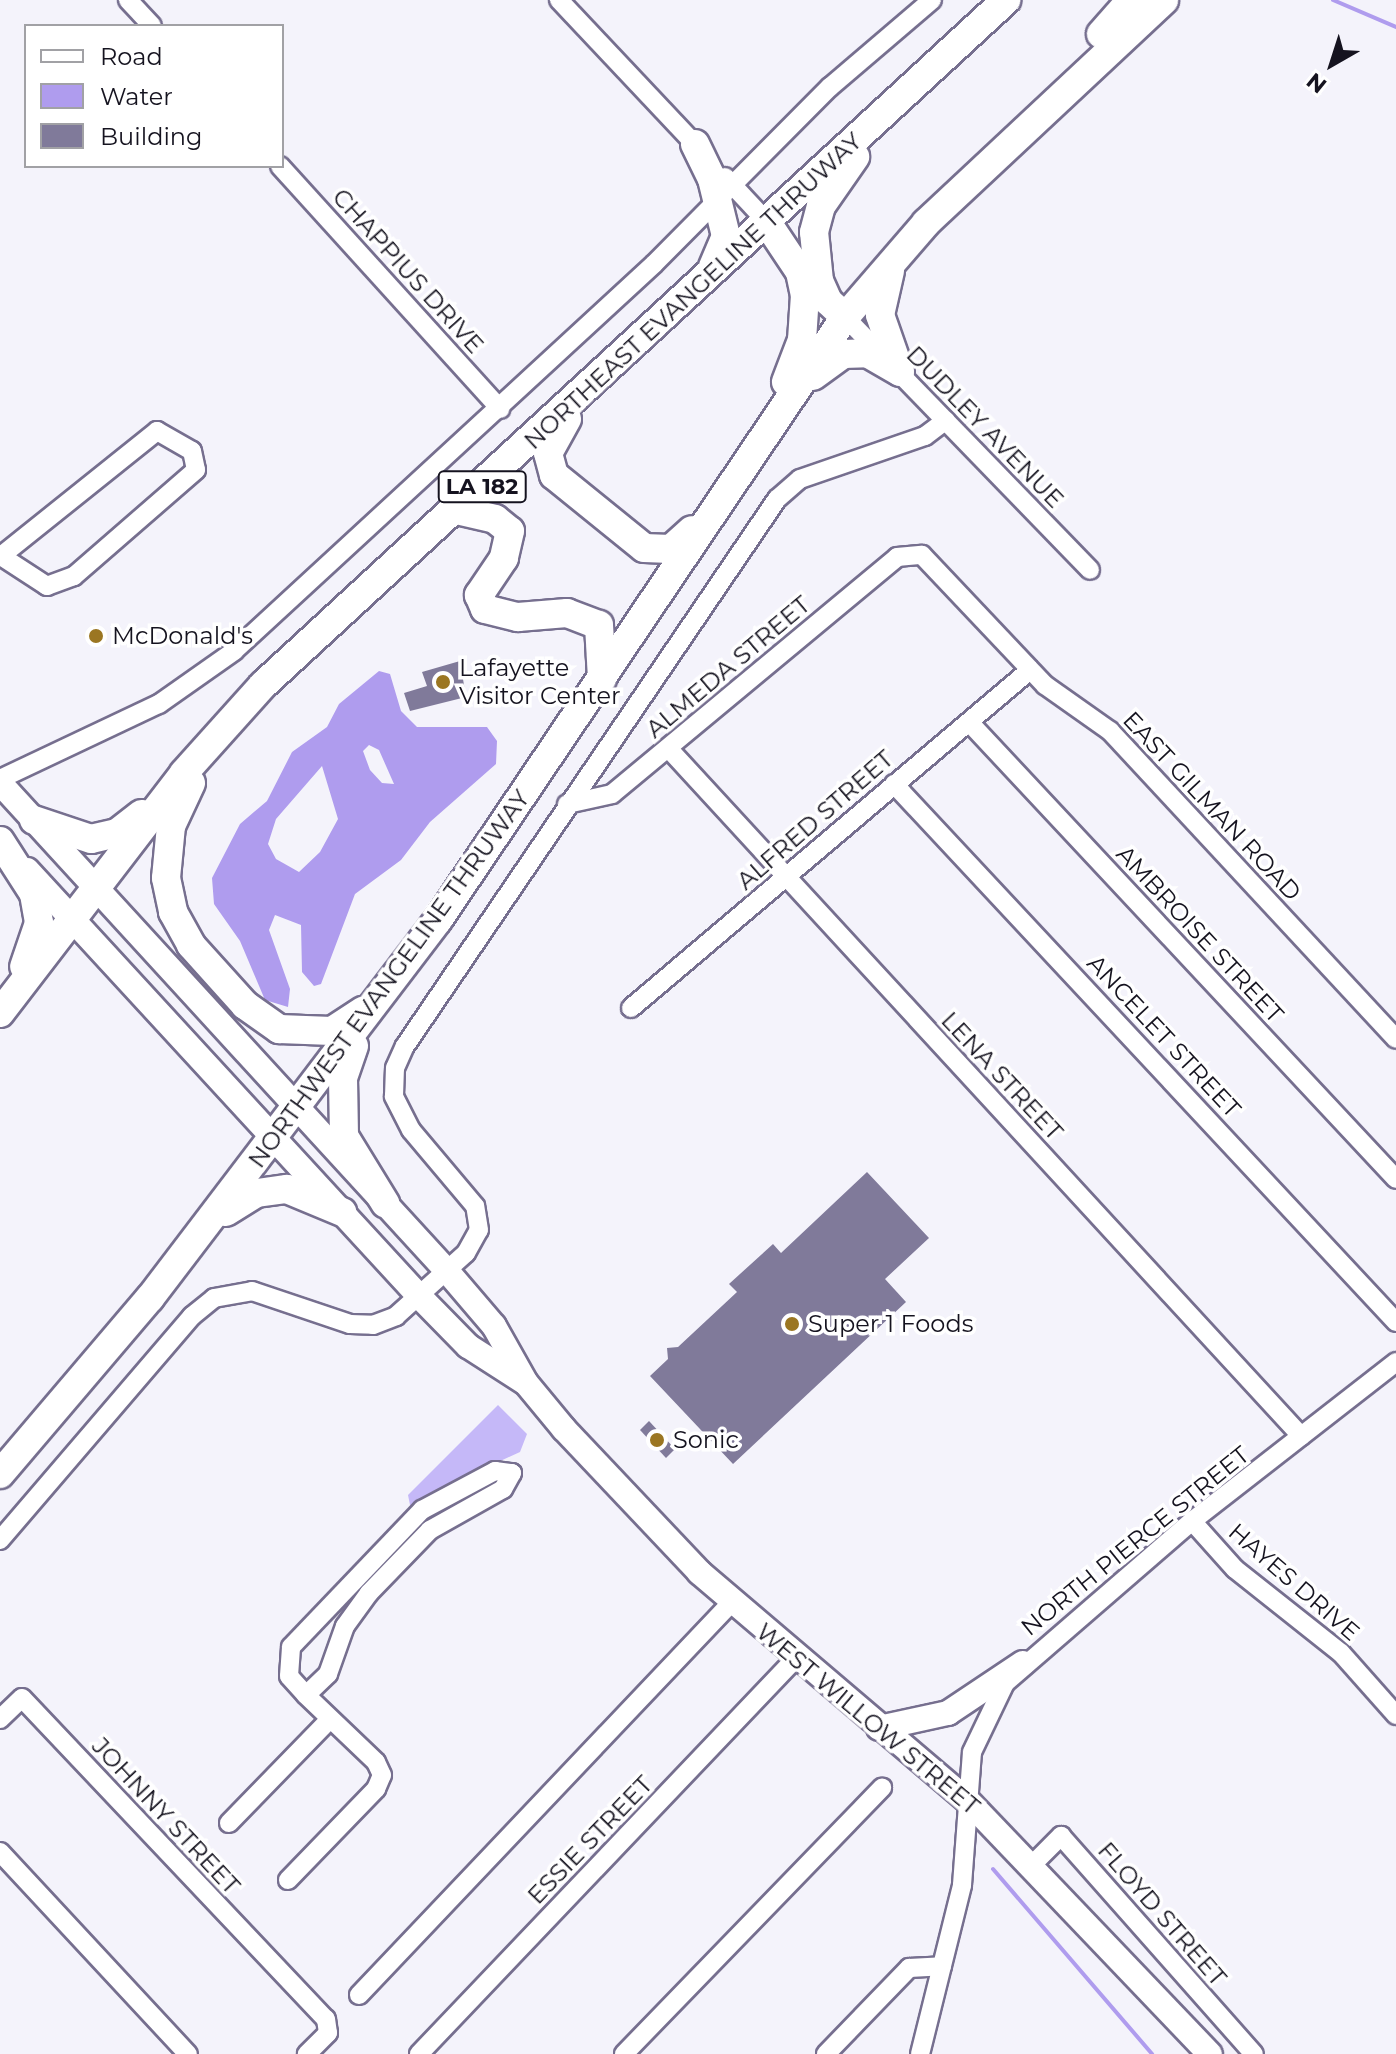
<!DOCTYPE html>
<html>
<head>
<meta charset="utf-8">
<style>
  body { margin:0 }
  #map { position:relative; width:1396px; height:2054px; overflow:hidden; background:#f4f3fb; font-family:Montserrat,sans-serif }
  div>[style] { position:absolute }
  .green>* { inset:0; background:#c5b8f8 }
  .water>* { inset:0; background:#af9cee }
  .stream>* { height:4px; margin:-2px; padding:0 2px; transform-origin:2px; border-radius:2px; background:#af9cee }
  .building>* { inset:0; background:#807a9a }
  .roads { filter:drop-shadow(2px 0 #766f8f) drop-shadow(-2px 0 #766f8f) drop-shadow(0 2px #766f8f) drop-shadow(0 -2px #766f8f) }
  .minor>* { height:18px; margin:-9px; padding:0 9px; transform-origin:9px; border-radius:9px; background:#fff }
  .major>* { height:24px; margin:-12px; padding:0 12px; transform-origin:12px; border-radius:12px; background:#fff }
  .highway>* { height:28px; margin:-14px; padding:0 14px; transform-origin:14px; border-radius:14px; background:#fff }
  .dots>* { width:22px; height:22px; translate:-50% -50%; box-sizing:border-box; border:4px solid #fff; border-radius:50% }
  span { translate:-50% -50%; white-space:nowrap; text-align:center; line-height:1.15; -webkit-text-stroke:7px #fff; paint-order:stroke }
  .shield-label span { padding:2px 6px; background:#fff; border:2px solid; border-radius:6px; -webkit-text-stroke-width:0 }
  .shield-label { font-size:22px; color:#15131f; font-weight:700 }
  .street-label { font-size:24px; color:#15131f }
  .poi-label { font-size:24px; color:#15131f }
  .left { translate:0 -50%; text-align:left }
  .legend { position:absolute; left:24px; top:24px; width:260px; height:144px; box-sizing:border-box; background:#fff; border:2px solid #a1a1a5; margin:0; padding:10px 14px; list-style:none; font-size:24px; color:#15131f }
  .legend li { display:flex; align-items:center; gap:16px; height:40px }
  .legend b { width:40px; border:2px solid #a1a1a5 }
  .north { position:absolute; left:1292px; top:24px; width:80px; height:80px; -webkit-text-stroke:6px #fff; paint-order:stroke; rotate:219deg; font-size:22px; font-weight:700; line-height:32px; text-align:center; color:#15131f }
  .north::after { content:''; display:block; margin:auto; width:28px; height:36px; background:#15131f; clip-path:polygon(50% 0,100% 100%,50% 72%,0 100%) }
</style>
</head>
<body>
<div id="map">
  <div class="green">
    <div style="clip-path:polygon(498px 1405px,527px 1434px,520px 1452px,431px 1493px,411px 1510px,408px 1495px)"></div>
  </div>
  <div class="water">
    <div style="clip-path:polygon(evenodd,379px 671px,390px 674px,401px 711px,417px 727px,487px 727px,497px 741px,496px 764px,430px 822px,401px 860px,355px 894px,321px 984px,314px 986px,302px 972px,301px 925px,275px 915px,269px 930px,290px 989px,288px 1007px,265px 1000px,240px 941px,214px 904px,212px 878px,240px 824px,267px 801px,292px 752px,327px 727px,339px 704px,379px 671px,369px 745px,379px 750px,394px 784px,382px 783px,370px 770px,363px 751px,369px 745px,379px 671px,322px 766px,338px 819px,320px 852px,299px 872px,276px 859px,268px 844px,276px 819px,322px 766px)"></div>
  </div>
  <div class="stream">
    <div style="left:1333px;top:0;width:69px;rotate:23.2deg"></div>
    <div style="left:993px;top:1869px;width:244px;rotate:49.3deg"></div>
  </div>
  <div class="building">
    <div style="clip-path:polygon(460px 661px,466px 697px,410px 711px,404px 693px,427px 686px,422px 672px)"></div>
    <div style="clip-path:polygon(867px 1172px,929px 1238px,885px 1279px,906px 1302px,733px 1464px,650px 1376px,668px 1359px,667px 1348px,678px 1347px,737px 1292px,729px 1284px,773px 1244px,781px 1253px)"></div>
    <div style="clip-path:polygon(649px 1421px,675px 1449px,666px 1458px,640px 1430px)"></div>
  </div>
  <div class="roads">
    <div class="minor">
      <div style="left:128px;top:0;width:35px;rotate:47deg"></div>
      <div style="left:559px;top:0;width:209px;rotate:46.7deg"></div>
      <div style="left:280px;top:166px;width:328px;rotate:47.8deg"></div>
      <div style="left:725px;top:177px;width:60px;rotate:47deg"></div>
      <div style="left:845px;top:317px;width:352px;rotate:45.9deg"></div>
      <div style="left:157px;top:431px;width:40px;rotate:29.7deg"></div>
      <div style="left:192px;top:451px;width:19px;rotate:78deg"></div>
      <div style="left:196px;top:470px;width:162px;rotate:139deg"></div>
      <div style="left:74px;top:576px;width:29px;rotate:160deg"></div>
      <div style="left:47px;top:586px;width:55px;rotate:-146.9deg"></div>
      <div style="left:1px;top:556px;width:200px;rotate:-38.7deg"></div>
      <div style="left:969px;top:722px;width:625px;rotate:46.94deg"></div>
      <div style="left:668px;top:748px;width:935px;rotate:47.38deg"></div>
      <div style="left:0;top:779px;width:176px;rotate:-25.3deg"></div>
      <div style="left:159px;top:704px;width:92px;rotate:-35.2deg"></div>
      <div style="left:234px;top:651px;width:571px;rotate:-42.66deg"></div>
      <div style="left:654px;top:264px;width:250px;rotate:-45.2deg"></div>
      <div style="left:830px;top:87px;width:134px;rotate:-40.5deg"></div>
      <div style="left:894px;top:784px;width:736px;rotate:46.98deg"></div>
      <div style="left:567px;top:804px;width:46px;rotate:-12.5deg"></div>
      <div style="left:612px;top:794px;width:371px;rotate:-39.7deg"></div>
      <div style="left:897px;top:557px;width:25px;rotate:-5deg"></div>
      <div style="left:922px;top:555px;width:179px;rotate:46.6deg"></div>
      <div style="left:1045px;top:685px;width:80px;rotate:35.3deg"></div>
      <div style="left:1110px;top:731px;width:420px;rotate:47.1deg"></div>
      <div style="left:631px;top:1008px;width:523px;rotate:-40.27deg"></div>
      <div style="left:1192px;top:1521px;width:64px;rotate:48.1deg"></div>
      <div style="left:1235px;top:1569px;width:135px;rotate:38.4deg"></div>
      <div style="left:1341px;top:1653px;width:83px;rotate:48.4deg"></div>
      <div style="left:0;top:1540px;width:295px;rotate:-49.4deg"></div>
      <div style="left:192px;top:1316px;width:28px;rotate:-39deg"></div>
      <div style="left:214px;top:1298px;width:39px;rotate:-10deg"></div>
      <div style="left:252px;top:1291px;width:103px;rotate:18.6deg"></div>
      <div style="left:350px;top:1324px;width:23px;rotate:2deg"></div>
      <div style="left:373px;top:1325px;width:25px;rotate:-21deg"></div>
      <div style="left:396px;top:1316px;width:94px;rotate:-42deg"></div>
      <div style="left:466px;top:1253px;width:26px;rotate:-61deg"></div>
      <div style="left:479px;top:1230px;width:24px;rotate:-99deg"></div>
      <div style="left:475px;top:1206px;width:99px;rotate:-130.1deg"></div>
      <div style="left:411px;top:1130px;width:38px;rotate:-117deg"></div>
      <div style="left:394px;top:1096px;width:28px;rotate:-88deg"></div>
      <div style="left:395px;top:1068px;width:24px;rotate:-66deg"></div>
      <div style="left:405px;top:1046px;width:662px;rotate:-55.78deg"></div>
      <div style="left:777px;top:499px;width:30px;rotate:-41deg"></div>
      <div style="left:800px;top:479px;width:132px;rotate:-19deg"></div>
      <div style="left:925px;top:436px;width:26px;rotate:-37deg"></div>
      <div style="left:0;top:1719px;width:30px;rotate:-44deg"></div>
      <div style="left:22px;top:1698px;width:442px;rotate:46.6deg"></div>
      <div style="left:326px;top:2019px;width:14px;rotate:82deg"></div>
      <div style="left:328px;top:2033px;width:30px;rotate:135deg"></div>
      <div style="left:229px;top:1823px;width:145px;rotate:-45.8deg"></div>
      <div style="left:0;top:1852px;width:276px;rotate:47.1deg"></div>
      <div style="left:1033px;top:1864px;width:40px;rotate:-45deg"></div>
      <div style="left:1061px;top:1836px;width:291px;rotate:48.5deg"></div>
      <div style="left:288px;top:1880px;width:127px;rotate:-46deg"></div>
      <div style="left:376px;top:1789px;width:15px;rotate:-67deg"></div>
      <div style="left:382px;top:1775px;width:14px;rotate:-115deg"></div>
      <div style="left:376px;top:1762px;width:97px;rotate:-136.3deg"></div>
      <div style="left:306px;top:1695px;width:25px;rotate:-132deg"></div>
      <div style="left:289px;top:1676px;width:29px;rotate:-86deg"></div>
      <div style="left:291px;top:1647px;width:190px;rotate:-46.3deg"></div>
      <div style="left:422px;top:1510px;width:83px;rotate:-28.1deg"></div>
      <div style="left:495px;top:1471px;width:17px;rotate:7deg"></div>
      <div style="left:512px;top:1473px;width:18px;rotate:119deg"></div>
      <div style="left:503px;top:1489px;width:84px;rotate:150.7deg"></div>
      <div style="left:430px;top:1530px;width:88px;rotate:134.1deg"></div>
      <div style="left:369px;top:1593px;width:41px;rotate:126deg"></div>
      <div style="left:345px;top:1626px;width:51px;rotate:109.5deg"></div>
      <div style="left:328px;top:1674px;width:30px;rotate:136deg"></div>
      <div style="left:359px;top:1995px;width:540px;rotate:-46.5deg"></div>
      <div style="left:419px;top:2054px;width:545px;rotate:-46.41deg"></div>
      <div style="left:624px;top:2054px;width:371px;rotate:-45.9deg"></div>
      <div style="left:826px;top:2054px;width:120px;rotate:-46deg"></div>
      <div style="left:909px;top:1968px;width:33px;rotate:-3deg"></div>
      <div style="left:920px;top:2054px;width:174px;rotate:-76deg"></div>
      <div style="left:962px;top:1885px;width:133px;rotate:-85.7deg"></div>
      <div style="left:972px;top:1752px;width:76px;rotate:-64.4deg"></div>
      <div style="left:1005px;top:1683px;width:247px;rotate:-40.9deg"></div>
      <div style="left:1192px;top:1521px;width:259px;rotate:-37.9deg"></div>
    </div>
    <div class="major">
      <div style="left:0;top:783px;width:662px;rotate:47.51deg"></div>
      <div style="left:447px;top:1271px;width:72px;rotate:49.5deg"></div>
      <div style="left:494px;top:1326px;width:65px;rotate:60.7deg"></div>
      <div style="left:526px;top:1383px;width:60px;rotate:50.4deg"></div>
      <div style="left:564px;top:1429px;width:197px;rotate:46.6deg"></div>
      <div style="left:699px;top:1572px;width:350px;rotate:40.4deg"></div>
      <div style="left:966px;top:1799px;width:353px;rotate:46.3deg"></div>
      <div style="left:27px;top:870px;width:579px;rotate:47.38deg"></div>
      <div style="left:419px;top:1296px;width:70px;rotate:45.6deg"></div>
      <div style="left:468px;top:1346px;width:67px;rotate:32.7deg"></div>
      <div style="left:879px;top:1728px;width:71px;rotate:-12.3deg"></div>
      <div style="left:948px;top:1713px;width:90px;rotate:-33.7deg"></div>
    </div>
    <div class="highway">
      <div style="left:1101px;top:34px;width:45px;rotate:-48.6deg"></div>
      <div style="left:695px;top:144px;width:39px;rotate:64deg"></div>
      <div style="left:712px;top:179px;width:59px;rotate:76.2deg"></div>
      <div style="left:726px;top:236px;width:34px;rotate:113deg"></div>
      <div style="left:766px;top:221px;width:61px;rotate:56.3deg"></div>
      <div style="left:800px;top:272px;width:24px;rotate:78deg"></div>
      <div style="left:805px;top:295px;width:45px;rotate:93.8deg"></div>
      <div style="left:802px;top:340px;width:45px;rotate:110.9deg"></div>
      <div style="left:890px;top:271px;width:45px;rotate:102.8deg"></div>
      <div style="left:880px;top:315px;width:60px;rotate:70.7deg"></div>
      <div style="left:845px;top:317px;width:23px;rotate:-137deg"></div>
      <div style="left:828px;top:301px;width:22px;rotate:-114deg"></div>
      <div style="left:819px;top:281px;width:49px;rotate:-95.8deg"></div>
      <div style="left:814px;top:232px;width:27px;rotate:-75deg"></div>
      <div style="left:821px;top:206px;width:60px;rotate:-55.2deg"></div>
      <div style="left:813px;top:376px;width:37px;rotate:-36deg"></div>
      <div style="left:843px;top:354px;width:24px;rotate:-2deg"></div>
      <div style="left:867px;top:353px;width:38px;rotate:30deg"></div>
      <div style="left:567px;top:419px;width:39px;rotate:119deg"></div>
      <div style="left:548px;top:453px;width:23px;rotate:75deg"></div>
      <div style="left:554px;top:475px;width:116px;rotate:39deg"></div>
      <div style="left:644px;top:548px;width:27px;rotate:2deg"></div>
      <div style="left:671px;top:549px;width:28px;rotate:-42deg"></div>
      <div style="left:457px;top:510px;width:39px;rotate:13deg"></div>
      <div style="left:495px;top:519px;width:19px;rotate:39deg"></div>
      <div style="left:510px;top:531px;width:28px;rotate:103deg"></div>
      <div style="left:504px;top:558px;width:45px;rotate:124deg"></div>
      <div style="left:479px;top:595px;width:15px;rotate:67deg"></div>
      <div style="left:485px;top:609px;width:34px;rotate:14deg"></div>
      <div style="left:518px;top:617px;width:49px;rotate:-4.7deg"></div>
      <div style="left:567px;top:613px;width:34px;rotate:21deg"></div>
      <div style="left:599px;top:625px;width:54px;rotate:86.8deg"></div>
      <div style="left:191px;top:783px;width:47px;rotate:114.9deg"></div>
      <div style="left:171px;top:826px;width:52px;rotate:95.5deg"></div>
      <div style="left:166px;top:878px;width:35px;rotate:78deg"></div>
      <div style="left:173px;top:912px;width:38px;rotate:61deg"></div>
      <div style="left:191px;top:945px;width:81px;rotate:48deg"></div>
      <div style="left:245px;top:1005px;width:42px;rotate:35.2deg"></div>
      <div style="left:279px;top:1029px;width:53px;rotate:2.2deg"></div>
      <div style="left:332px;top:1031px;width:37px;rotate:-33deg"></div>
      <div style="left:34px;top:820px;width:60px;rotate:18.4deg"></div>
      <div style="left:91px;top:839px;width:27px;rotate:-13deg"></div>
      <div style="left:117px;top:833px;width:31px;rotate:-38deg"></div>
      <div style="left:0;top:841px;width:63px;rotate:57.3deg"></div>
      <div style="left:34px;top:894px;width:29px;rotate:80deg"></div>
      <div style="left:39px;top:923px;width:46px;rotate:108.8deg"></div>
      <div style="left:0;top:1013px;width:302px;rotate:-52.5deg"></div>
      <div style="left:184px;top:773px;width:118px;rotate:-48.1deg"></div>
      <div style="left:263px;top:685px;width:1011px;rotate:-42.67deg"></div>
      <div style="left:354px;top:1046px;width:34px;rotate:109deg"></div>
      <div style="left:343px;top:1078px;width:58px;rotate:89deg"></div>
      <div style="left:344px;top:1136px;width:79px;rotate:58.5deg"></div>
      <div style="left:226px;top:1212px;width:36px;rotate:-32deg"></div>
      <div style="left:257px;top:1193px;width:30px;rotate:-8deg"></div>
      <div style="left:287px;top:1189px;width:60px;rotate:22.7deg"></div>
      <div style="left:0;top:1474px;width:231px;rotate:-49.6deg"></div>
      <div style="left:150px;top:1298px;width:475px;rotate:-52.7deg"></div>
      <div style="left:438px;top:920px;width:728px;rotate:-55.98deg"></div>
      <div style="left:845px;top:317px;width:124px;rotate:-49.2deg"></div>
      <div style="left:926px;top:223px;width:326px;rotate:-43.1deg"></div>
    </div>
  </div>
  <div class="dots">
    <div style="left:96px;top:636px;background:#9b7622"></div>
    <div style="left:443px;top:682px;background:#9b7622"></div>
    <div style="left:792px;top:1324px;background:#9b7622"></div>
    <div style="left:657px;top:1440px;background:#9b7622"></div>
  </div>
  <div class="shield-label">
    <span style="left:482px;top:487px">LA 182</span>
  </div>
  <div class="street-label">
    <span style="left:408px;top:271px;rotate:48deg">CHAPPIUS DRIVE</span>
    <span style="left:693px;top:291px;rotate:-43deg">NORTHEAST EVANGELINE THRUWAY</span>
    <span style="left:985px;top:427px;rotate:46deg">DUDLEY AVENUE</span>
    <span style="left:728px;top:667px;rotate:-40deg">ALMEDA STREET</span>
    <span style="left:1212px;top:806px;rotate:47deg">EAST GILMAN ROAD</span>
    <span style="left:815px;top:820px;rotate:-41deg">ALFRED STREET</span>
    <span style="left:1200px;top:934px;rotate:47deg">AMBROISE STREET</span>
    <span style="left:389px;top:979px;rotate:-54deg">NORTHWEST EVANGELINE THRUWAY</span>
    <span style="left:1164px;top:1036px;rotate:47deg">ANCELET STREET</span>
    <span style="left:1002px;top:1076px;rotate:47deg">LENA STREET</span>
    <span style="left:1135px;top:1541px;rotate:-39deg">NORTH PIERCE STREET</span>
    <span style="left:1294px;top:1582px;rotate:41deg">HAYES DRIVE</span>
    <span style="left:868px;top:1719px;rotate:40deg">WEST WILLOW STREET</span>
    <span style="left:166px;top:1816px;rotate:47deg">JOHNNY STREET</span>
    <span style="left:590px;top:1840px;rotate:-46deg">ESSIE STREET</span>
    <span style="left:1162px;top:1914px;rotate:49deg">FLOYD STREET</span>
  </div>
  <div class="poi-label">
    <span class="left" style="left:112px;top:636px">McDonald's</span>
    <span class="left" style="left:459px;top:682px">Lafayette<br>Visitor Center</span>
    <span class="left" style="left:808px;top:1324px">Super 1 Foods</span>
    <span class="left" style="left:673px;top:1440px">Sonic</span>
  </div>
  <ul class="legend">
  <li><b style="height:10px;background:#fff"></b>Road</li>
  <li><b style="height:22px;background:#af9cee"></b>Water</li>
  <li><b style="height:22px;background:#807a9a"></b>Building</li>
  </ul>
  <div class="north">N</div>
</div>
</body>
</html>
